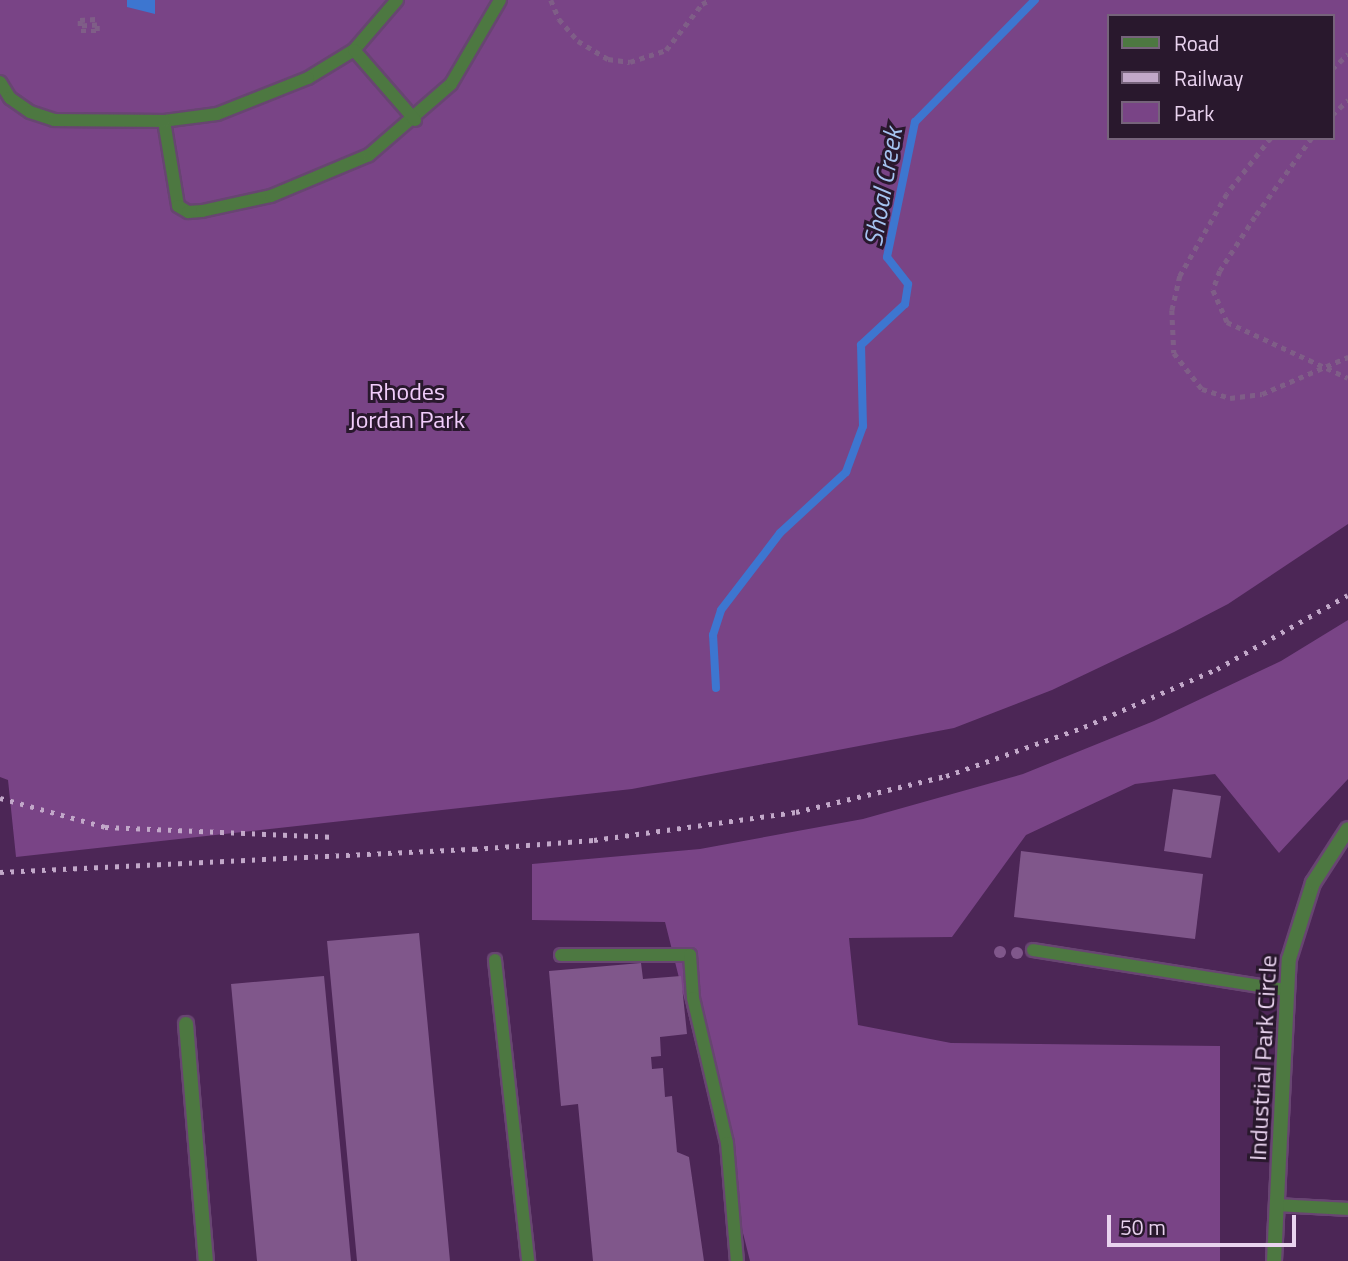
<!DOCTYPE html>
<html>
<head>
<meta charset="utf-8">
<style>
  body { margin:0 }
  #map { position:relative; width:1348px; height:1261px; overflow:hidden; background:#4c2656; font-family:"Titillium Web",sans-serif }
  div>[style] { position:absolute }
  .green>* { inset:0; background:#794486 }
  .water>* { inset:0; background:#3d76d0 }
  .stream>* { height:8px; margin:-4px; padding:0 4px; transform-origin:4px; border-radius:4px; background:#3d76d0 }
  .building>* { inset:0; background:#80578b }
  .round { border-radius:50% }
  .path>* { height:4.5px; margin-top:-2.25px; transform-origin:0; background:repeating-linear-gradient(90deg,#7f5e87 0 5px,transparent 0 10px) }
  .roads { filter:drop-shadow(2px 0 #684572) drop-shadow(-2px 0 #684572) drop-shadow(0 2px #684572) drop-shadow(0 -2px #684572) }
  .service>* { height:12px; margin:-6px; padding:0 6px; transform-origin:6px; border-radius:6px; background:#4d7841 }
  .minor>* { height:14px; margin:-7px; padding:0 7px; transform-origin:7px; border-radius:7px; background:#4d7841 }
  .rail>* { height:5px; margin-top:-2.5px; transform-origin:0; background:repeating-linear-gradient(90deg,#c2a8c9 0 3.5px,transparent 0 10.5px) }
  span { translate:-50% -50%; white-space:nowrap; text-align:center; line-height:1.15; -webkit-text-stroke:6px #29182d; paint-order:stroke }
  .park-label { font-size:24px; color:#f1cdfb }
  .street-label { font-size:24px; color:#e9d3ef }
  .water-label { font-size:26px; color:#a5c3f0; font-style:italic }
  .legend { position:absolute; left:1107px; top:14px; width:228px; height:126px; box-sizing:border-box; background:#29182d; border:2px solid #76637b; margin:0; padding:9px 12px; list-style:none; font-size:21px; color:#e9d3ef }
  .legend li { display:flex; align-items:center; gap:14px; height:35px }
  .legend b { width:35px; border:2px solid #76637b }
  .scale { position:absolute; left:1107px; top:1215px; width:189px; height:32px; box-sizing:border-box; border:4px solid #e9d3ef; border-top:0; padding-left:9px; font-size:21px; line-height:24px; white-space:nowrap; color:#e9d3ef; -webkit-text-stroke:5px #29182d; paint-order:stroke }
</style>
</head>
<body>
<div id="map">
  <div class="green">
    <div style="clip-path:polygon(evenodd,0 0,1348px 0,1348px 524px,1228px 604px,1174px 632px,1052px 690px,954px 728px,632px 789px,16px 857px,8px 780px,0 777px,0 0,1108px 16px,1332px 16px,1332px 138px,1108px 138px,1108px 16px)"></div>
    <div style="clip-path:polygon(1348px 620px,1348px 779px,1279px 853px,1215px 774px,1135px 784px,1026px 835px,952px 937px,849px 938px,858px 1025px,951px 1043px,1220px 1046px,1220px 1261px,750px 1261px,665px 922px,532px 920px,532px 864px,700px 849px,863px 819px,1023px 774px,1154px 721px,1281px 661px)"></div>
  </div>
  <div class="water">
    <div style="clip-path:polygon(127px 0,155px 0,155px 14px,127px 7px)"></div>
  </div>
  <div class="stream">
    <div style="left:716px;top:688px;width:53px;rotate:-93.2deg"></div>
    <div style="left:713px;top:635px;width:26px;rotate:-72deg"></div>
    <div style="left:721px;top:610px;width:97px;rotate:-52.5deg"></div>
    <div style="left:780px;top:533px;width:90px;rotate:-42.7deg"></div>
    <div style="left:846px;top:472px;width:49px;rotate:-69.7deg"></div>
    <div style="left:863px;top:426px;width:81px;rotate:-91.4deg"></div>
    <div style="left:861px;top:345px;width:60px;rotate:-43deg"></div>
    <div style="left:905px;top:304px;width:20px;rotate:-81deg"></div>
    <div style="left:908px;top:284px;width:34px;rotate:-128deg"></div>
    <div style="left:887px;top:257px;width:138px;rotate:-78.3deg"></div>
    <div style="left:915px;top:122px;width:171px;rotate:-45.5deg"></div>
  </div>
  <div class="building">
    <div style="clip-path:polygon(1173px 789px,1221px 796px,1211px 858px,1164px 851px)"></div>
    <div style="clip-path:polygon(1021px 851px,1203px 874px,1195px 939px,1014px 917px)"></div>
    <div style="clip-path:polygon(419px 933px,450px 1261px,357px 1261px,327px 941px)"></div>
    <div class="round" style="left:994px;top:946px;width:12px;height:12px"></div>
    <div class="round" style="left:1011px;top:947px;width:12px;height:12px"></div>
    <div style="clip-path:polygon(641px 963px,643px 979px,681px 976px,687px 1034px,660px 1037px,661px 1056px,651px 1057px,652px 1069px,663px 1068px,665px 1097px,672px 1096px,677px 1152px,689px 1157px,704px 1261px,593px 1261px,578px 1104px,561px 1106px,549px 971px)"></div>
    <div style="clip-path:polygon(324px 976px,351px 1261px,257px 1261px,231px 984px)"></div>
  </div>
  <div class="path">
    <div style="left:551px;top:0;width:21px;rotate:67deg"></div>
    <div style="left:559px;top:19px;width:29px;rotate:49deg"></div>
    <div style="left:578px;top:41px;width:35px;rotate:31deg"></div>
    <div style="left:608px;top:59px;width:22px;rotate:8deg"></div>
    <div style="left:630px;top:62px;width:38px;rotate:-18deg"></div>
    <div style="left:666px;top:50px;width:58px;rotate:-52deg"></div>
    <div style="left:702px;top:4px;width:9px;rotate:-27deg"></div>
    <div style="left:81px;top:31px;width:16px"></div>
    <div style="left:97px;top:31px;width:6px;rotate:-90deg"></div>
    <div style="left:97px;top:25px;width:17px;rotate:177deg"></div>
    <div style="left:80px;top:26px;width:6px;rotate:-90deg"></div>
    <div style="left:80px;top:20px;width:16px;rotate:-4deg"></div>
    <div style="left:1332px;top:69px;width:22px;rotate:-43deg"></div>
    <div style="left:1332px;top:115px;width:22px;rotate:-43deg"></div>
    <div style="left:1271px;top:138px;width:71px;rotate:128.2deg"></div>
    <div style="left:1227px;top:194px;width:95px;rotate:119.8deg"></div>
    <div style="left:1180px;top:276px;width:35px;rotate:103deg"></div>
    <div style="left:1172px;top:310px;width:43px;rotate:87.3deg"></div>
    <div style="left:1174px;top:353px;width:46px;rotate:52.1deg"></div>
    <div style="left:1202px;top:389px;width:29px;rotate:18deg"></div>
    <div style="left:1230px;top:398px;width:32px;rotate:-7deg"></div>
    <div style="left:1262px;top:394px;width:94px;rotate:-23.3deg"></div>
    <div style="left:1312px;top:138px;width:97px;rotate:125.8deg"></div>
    <div style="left:1255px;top:217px;width:64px;rotate:122.9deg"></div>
    <div style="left:1220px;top:271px;width:20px;rotate:110deg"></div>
    <div style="left:1213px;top:290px;width:35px;rotate:66deg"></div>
    <div style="left:1227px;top:322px;width:133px;rotate:24.8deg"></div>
  </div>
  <div class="roads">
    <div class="service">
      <div style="left:397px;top:0;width:66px;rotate:130.7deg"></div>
      <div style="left:354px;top:50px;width:54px;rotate:148.7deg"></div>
      <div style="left:308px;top:78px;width:98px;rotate:158.4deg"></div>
      <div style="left:217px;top:114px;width:53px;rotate:172.5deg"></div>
      <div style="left:164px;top:121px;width:86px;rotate:80.6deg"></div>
      <div style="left:178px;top:206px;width:12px;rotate:31deg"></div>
      <div style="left:188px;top:212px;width:14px;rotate:-4deg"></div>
      <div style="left:202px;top:211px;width:71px;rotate:-12.3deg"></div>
      <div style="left:271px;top:196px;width:106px;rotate:-22.7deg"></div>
      <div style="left:369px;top:155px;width:108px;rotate:-40.9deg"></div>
      <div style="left:451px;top:84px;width:97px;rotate:-59.7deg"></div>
      <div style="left:354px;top:50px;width:93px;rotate:48.9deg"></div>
      <div style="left:0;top:82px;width:19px;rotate:58deg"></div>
      <div style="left:10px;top:98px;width:24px;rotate:35deg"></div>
      <div style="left:30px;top:112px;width:25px;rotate:18deg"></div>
      <div style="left:54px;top:120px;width:110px;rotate:0.5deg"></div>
      <div style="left:1033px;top:950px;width:256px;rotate:9deg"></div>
      <div style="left:561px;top:955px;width:129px"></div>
      <div style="left:690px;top:955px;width:43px;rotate:86deg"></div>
      <div style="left:693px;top:998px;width:149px;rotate:76.8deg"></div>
      <div style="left:727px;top:1143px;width:118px;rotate:85.2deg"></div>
      <div style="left:495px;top:960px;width:303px;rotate:83.7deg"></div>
      <div style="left:1277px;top:1205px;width:71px;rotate:3.2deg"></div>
    </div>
    <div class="minor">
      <div style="left:186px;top:1024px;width:238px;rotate:85.2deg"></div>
      <div style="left:1274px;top:1261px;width:302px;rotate:-87.2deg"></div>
      <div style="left:1289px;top:959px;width:80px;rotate:-72.5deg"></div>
      <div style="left:1313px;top:883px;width:64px;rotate:-57.1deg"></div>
    </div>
  </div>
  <div class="rail">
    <div style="left:0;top:798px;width:109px;rotate:15.4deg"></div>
    <div style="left:105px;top:827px;width:226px;rotate:2.5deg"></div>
    <div style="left:0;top:872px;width:475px;rotate:-2.8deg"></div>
    <div style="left:474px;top:849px;width:120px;rotate:-4.3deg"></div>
    <div style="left:594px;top:840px;width:204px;rotate:-7.9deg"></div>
    <div style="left:796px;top:812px;width:154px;rotate:-13.5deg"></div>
    <div style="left:946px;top:776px;width:146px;rotate:-19.5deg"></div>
    <div style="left:1084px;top:727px;width:145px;rotate:-23.6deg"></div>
    <div style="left:1217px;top:669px;width:150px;rotate:-29.5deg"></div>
  </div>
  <div class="park-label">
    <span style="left:407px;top:406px">Rhodes<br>Jordan Park</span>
  </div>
  <div class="street-label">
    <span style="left:1263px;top:1058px;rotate:-87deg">Industrial Park Circle</span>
  </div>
  <div class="water-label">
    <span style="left:883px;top:187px;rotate:-80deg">Shoal Creek</span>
  </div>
  <ul class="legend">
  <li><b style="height:9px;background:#4d7841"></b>Road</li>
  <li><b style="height:9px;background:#c2a8c9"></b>Railway</li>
  <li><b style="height:19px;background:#794486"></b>Park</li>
  </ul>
  <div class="scale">50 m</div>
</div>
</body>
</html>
